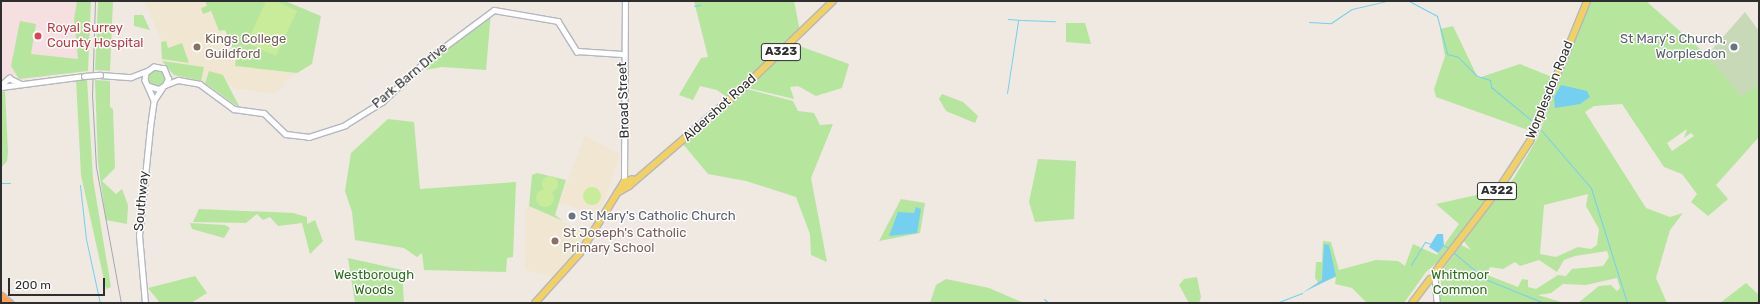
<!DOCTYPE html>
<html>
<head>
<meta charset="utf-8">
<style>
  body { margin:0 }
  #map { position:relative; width:1760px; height:304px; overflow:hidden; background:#efe9e1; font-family:Rubik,sans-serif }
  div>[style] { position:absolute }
  .education>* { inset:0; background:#f0e6d1 }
  .medical>* { inset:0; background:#f5dfe0 }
  .green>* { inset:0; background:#b6e59e }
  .round { border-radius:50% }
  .cemetery>* { inset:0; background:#c8d9b8 }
  .pitch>* { inset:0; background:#c9ec9a }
  .water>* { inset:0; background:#75cff0 }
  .stream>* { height:1px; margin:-0.5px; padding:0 0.5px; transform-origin:0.5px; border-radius:0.5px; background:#75cff0 }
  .roads { filter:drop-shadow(1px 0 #b4b7c1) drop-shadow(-1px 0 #b4b7c1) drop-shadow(0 1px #b4b7c1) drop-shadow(0 -1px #b4b7c1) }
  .minor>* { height:4.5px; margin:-2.25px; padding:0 2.25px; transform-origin:2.25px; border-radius:2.25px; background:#fff }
  .major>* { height:6px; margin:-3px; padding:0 3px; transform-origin:3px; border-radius:3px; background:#f2d163 }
  .highway>* { height:7px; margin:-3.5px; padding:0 3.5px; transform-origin:3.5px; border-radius:3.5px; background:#ffa35c }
  .rail>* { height:1px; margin:-0.5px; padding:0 0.5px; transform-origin:0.5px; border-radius:0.5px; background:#a3a6b8 }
  .bridges { filter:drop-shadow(1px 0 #b4b7c1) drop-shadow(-1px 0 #b4b7c1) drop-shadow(0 1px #b4b7c1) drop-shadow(0 -1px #b4b7c1) }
  .minor-bridge>* { height:4.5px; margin:-2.25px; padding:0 2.25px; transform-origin:2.25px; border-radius:2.25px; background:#fff }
  .dots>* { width:11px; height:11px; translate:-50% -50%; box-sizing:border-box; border:2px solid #fff; border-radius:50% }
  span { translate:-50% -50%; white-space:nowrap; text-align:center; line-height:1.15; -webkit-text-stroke:3px #fff; paint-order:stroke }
  .shield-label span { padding:1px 3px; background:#fff; border:1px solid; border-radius:3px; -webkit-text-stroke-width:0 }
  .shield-label { font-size:12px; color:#2e2e2e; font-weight:700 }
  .health-label { font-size:13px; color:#be3a42 }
  .left { translate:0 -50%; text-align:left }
  .education-label { font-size:13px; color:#785e54 }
  .worship-label { font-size:13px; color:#5b616d }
  .right { translate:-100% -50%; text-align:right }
  .street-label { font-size:13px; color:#2e2e2e }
  .park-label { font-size:13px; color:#2c6e1b }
  .frame { position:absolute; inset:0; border:2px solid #2e2e2e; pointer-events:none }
  .scale { position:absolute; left:8px; top:278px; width:97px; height:18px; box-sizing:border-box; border:2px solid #2e2e2e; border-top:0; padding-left:5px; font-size:12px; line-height:14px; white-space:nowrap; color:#2e2e2e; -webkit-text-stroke:3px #fff; paint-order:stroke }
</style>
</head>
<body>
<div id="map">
  <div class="education">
    <div style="clip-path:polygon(144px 1px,205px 1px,219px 31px,225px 29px,228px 38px,241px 46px,244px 55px,235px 66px,297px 73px,284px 82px,285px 85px,276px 94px,232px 88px,223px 75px,208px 72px,205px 83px,201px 81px,203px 67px,162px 61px,161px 39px)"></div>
    <div style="clip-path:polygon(585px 136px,620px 154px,600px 215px,559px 203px)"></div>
    <div style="clip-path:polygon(526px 206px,533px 207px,588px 235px,553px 277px,525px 270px)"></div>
  </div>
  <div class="medical">
    <div style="clip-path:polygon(1px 1px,77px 1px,74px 19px,80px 71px,22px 80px,14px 74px,6px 75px,1px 80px)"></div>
  </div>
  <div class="green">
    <div style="clip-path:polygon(77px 1px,91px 1px,88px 71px,19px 79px,11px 66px,20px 21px,36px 24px,31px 54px,78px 59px,74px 19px)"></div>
    <div style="clip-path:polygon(98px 1px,113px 1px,110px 71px,95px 70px)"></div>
    <div style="clip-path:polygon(205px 1px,285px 1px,321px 16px,312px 64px,297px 73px,235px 66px,236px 57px,244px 54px,241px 46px,233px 49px,225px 30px,219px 31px,211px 11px,203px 14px,201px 8px,207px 6px)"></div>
    <div style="clip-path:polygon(694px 1px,794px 1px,800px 31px,728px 98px,717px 90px,700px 86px,693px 100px,679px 95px,701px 58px,708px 57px)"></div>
    <div style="clip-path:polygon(evenodd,1589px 1px,1646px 1px,1707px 55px,1741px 95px,1759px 84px,1759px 137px,1716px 185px,1728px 199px,1708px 216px,1691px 202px,1697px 194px,1682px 174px,1664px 167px,1622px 104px,1594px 106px,1585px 112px,1646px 208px,1670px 217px,1683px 213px,1670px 230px,1656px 278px,1667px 303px,1578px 303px,1599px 286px,1611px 285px,1617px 291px,1620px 288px,1617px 278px,1586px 285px,1563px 284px,1551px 293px,1538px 295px,1564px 303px,1439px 303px,1442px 271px,1461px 245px,1471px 250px,1463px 240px,1514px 178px,1537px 139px,1589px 1px,1687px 129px,1684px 138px,1691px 133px,1694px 136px,1672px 151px,1667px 143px,1687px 129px,1589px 1px,1588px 194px,1586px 206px,1599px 229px,1597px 245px,1591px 249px,1578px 247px,1556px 257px,1540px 254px,1544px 205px,1588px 194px,1589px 1px,1607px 251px,1609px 257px,1603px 266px,1572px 269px,1566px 276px,1558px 275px,1536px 289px,1528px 287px,1528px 280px,1522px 279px,1518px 287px,1487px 275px,1490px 267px,1503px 269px,1515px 262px,1520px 266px,1539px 260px,1557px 272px,1564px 260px,1575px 256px,1607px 251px)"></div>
    <div style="clip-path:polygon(491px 12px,486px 70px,442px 67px,425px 70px,425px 65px)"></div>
    <div style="clip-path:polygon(134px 15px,143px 15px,150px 30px,134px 26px)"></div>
    <div style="clip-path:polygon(1066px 23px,1085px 23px,1091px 44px,1066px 42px)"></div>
    <div style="clip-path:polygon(1453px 26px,1478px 78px,1520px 64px,1552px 77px,1528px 130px,1436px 97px,1434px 89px,1445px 56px,1440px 29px)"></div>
    <div style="clip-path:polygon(166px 41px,168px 48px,182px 43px,189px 63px,162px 59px,161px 42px)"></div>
    <div style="clip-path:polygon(794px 44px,849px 64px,842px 88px,816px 96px,798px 86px,790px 87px,794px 99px,748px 88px)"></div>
    <div style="clip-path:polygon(162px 61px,204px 67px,201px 81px,174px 75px)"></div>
    <div class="round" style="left:147px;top:69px;width:18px;height:18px"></div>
    <div style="clip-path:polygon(209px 71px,223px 75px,240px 108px,205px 83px)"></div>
    <div style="clip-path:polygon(76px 79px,87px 79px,93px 179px,111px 287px,106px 289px,81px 175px)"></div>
    <div style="clip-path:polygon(95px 80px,110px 81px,110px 107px,113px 109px,115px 168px,102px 181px,116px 194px,122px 189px,128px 205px,127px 224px,106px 220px,98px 163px)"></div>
    <div style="clip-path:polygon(747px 89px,793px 101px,798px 111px,814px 113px,820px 125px,833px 124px,811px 178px,827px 262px,811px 255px,810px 234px,796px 197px,746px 181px,708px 174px,683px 144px)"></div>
    <div style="clip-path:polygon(5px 91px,8px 152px,7px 161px,1px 168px,1px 92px)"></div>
    <div style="clip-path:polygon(942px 94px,963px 102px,978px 116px,975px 123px,946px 111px,939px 99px)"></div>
    <div style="clip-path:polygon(388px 119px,414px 122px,420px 189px,516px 182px,513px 257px,507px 258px,506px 272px,424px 270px,422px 253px,417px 257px,404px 248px,355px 240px,352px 212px,345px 191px,351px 153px)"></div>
    <div style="clip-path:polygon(1038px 159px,1076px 161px,1074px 219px,1035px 222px,1029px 202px)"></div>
    <div style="clip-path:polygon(537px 173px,566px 180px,555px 215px,563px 221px,529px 206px,532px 175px)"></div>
    <div style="clip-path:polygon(1490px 192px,1492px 194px,1453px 249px,1426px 272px,1404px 303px,1367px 303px,1352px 288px,1335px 284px,1336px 277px,1319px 284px,1315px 278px,1316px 262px,1322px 262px,1323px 241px,1331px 242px,1339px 270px,1376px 260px,1398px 261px,1405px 266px,1413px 244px,1437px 255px,1459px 224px,1436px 204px)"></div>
    <div style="clip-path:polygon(901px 199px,925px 203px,920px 233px,879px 241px)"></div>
    <div style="clip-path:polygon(199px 209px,293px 213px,307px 217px,307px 224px,315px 220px,323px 241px,310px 254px,302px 223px,278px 226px,270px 217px,263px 220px,257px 214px,246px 223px,193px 222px)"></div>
    <div style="clip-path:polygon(190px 223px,225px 225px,230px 228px,224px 238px,192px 229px)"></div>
    <div style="clip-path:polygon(348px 258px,402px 270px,404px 303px,355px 303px)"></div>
    <div style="clip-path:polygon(195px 276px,207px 293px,191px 303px,160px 303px,148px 288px)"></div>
    <div style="clip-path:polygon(1197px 277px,1201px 297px,1199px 303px,1189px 303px,1179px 285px,1184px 279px)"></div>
    <div style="clip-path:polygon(946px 279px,989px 288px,1024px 303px,930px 303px,936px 285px)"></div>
    <div style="clip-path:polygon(1746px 283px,1759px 295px,1759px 303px,1720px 303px)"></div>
  </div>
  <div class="cemetery">
    <div style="clip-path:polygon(1745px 12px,1759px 31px,1759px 85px,1741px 96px,1707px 55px)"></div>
  </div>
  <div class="pitch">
    <div style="clip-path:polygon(266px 1px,276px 1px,297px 11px,276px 56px,247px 43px)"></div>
    <div class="round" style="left:542px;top:176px;width:16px;height:16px"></div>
    <div class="round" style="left:583px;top:187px;width:18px;height:18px"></div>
    <div class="round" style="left:536px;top:189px;width:18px;height:18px"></div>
  </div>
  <div class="water">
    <div style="clip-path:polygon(1561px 85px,1587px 91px,1590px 97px,1580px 104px,1555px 108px,1554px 97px)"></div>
    <div style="clip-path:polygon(916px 207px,921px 209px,917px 233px,889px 236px,898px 212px,914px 213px)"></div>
    <div style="clip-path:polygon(1437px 234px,1443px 234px,1444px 246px,1438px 253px,1429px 247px)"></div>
    <div style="clip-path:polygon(1324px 244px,1329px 245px,1336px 276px,1302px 293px,1322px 280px)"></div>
  </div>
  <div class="stream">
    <div style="left:1409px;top:1px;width:32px;rotate:28deg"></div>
    <div style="left:1437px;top:16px;width:39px;rotate:75deg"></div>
    <div style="left:1447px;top:54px;width:11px;rotate:15deg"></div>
    <div style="left:1458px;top:57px;width:27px;rotate:45deg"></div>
    <div style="left:1477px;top:76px;width:14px;rotate:17deg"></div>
    <div style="left:1490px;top:80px;width:7px;rotate:82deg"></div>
    <div style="left:1491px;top:87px;width:52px;rotate:39.5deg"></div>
    <div style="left:694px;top:6px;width:6px;rotate:-9deg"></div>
    <div style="left:1008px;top:19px;width:13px;rotate:4deg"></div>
    <div style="left:1022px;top:20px;width:33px;rotate:2deg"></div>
    <div style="left:1309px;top:22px;width:22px;rotate:3deg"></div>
    <div style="left:1331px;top:23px;width:25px;rotate:-34deg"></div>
    <div style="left:1352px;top:9px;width:35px;rotate:-13deg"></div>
    <div style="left:1007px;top:93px;width:73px;rotate:-81.3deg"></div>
    <div style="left:1541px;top:130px;width:77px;rotate:49.2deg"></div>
    <div style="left:1591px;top:188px;width:121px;rotate:72.6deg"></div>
    <div style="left:1px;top:183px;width:9px"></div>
    <div style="left:80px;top:185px;width:54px;rotate:83.7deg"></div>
    <div style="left:86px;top:239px;width:66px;rotate:77.7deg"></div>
    <div style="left:1444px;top:246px;width:5px;rotate:22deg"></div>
    <div style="left:1453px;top:252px;width:42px;rotate:40.2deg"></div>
    <div style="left:1485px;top:279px;width:64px;rotate:22.1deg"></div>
    <div style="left:1411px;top:265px;width:27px;rotate:-59deg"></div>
    <div style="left:1425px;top:242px;width:6px;rotate:18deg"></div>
    <div style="left:1044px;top:299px;width:6px;rotate:39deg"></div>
    <div style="left:1050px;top:303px;width:1px"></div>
    <div style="left:1276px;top:303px;width:28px;rotate:-21deg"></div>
  </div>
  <div class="roads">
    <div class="minor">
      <div style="left:100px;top:75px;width:31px;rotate:4deg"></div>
      <div style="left:131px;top:77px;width:17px;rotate:-21deg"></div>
      <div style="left:1px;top:85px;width:11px;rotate:-41deg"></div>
      <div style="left:9px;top:78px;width:13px;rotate:27deg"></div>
      <div style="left:165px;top:85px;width:14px;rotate:-21deg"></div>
      <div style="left:178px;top:80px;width:22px;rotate:10deg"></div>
      <div style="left:200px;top:84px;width:42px;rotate:36.3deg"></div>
      <div style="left:234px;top:109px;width:30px;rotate:8deg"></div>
      <div style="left:264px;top:113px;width:30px;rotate:44deg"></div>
      <div style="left:286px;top:134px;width:23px;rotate:7deg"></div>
      <div style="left:309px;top:137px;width:38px;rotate:-18deg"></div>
      <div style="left:345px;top:125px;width:44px;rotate:-31.9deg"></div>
      <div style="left:382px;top:102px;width:63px;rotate:-43.1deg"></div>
      <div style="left:428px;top:59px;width:82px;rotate:-36.6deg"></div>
      <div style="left:494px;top:10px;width:65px;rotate:9.8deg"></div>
      <div style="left:558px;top:21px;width:36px;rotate:58deg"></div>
      <div style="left:577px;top:51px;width:45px;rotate:3.8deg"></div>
      <div style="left:149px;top:86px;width:10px;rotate:17deg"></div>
      <div style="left:159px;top:89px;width:7px;rotate:-34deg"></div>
      <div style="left:165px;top:85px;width:7px;rotate:-63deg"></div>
      <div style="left:168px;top:79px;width:11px;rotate:-112deg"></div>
      <div style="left:164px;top:69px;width:10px;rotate:-169deg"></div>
      <div style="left:154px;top:67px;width:10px;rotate:143deg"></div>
      <div style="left:146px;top:73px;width:7px;rotate:98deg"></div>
      <div style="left:145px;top:80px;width:22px;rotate:66deg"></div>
      <div style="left:1px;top:87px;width:84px;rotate:-7.5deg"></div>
      <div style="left:624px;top:183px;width:182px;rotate:-89.7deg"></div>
      <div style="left:1435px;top:278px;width:25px;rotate:85deg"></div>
      <div style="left:145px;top:303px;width:67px;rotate:-95.1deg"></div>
      <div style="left:139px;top:236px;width:110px;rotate:-84.2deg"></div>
      <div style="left:150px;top:127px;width:27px;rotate:-82deg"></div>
      <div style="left:154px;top:100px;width:14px;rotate:-56deg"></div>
    </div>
    <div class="major">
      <div style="left:617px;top:193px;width:14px;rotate:-30deg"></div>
      <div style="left:629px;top:186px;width:152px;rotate:-40.7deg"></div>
      <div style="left:744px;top:87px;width:124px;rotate:-44deg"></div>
      <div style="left:1435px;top:272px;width:103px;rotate:-52.5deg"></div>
      <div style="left:1498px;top:190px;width:59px;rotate:-56.9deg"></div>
      <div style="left:1530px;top:141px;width:151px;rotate:-67.8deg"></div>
      <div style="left:535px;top:303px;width:67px;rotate:-48deg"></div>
      <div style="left:580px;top:253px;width:84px;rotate:-58.2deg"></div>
      <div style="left:624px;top:182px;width:9px;rotate:-18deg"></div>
      <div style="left:1412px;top:303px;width:30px;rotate:-53deg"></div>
    </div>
    <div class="highway">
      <div style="left:1px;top:296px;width:11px;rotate:41deg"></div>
    </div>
  </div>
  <div class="rail">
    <div style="left:95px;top:1px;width:93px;rotate:91.8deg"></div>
    <div style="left:92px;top:94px;width:73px;rotate:86.9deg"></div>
    <div style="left:96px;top:167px;width:138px;rotate:79.6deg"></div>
  </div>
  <div class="bridges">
    <div class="minor-bridge">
      <div style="left:84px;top:76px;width:16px;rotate:-4deg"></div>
    </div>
  </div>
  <div class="dots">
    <div style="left:38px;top:36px;background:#e0444e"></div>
    <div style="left:197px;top:47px;background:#8d6e63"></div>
    <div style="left:1734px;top:47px;background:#6b7280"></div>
    <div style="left:572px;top:216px;background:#6b7280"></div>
    <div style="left:555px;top:241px;background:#8d6e63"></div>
  </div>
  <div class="shield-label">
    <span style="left:781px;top:52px">A323</span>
    <span style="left:1497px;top:191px">A322</span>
  </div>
  <div class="health-label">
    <span class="left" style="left:47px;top:36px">Royal Surrey<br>County Hospital</span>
  </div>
  <div class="education-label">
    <span class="left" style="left:205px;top:47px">Kings College<br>Guildford</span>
    <span class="left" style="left:563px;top:241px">St Joseph's Catholic<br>Primary School</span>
  </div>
  <div class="worship-label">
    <span class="right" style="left:1726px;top:47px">St Mary's Church,<br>Worplesdon</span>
    <span class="left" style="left:580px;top:216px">St Mary's Catholic Church</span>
  </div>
  <div class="street-label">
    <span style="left:410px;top:76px;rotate:-40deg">Park Barn Drive</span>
    <span style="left:1550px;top:90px;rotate:-68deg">Worplesdon Road</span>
    <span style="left:624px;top:100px;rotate:-92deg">Broad Street</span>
    <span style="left:720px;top:108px;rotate:-42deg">Aldershot Road</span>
    <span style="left:142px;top:201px;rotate:-85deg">Southway</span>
  </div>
  <div class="park-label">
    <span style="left:374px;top:283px">Westborough<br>Woods</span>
    <span style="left:1460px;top:283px">Whitmoor<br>Common</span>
  </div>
  <div class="frame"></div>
  <div class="scale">200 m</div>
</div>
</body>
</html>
